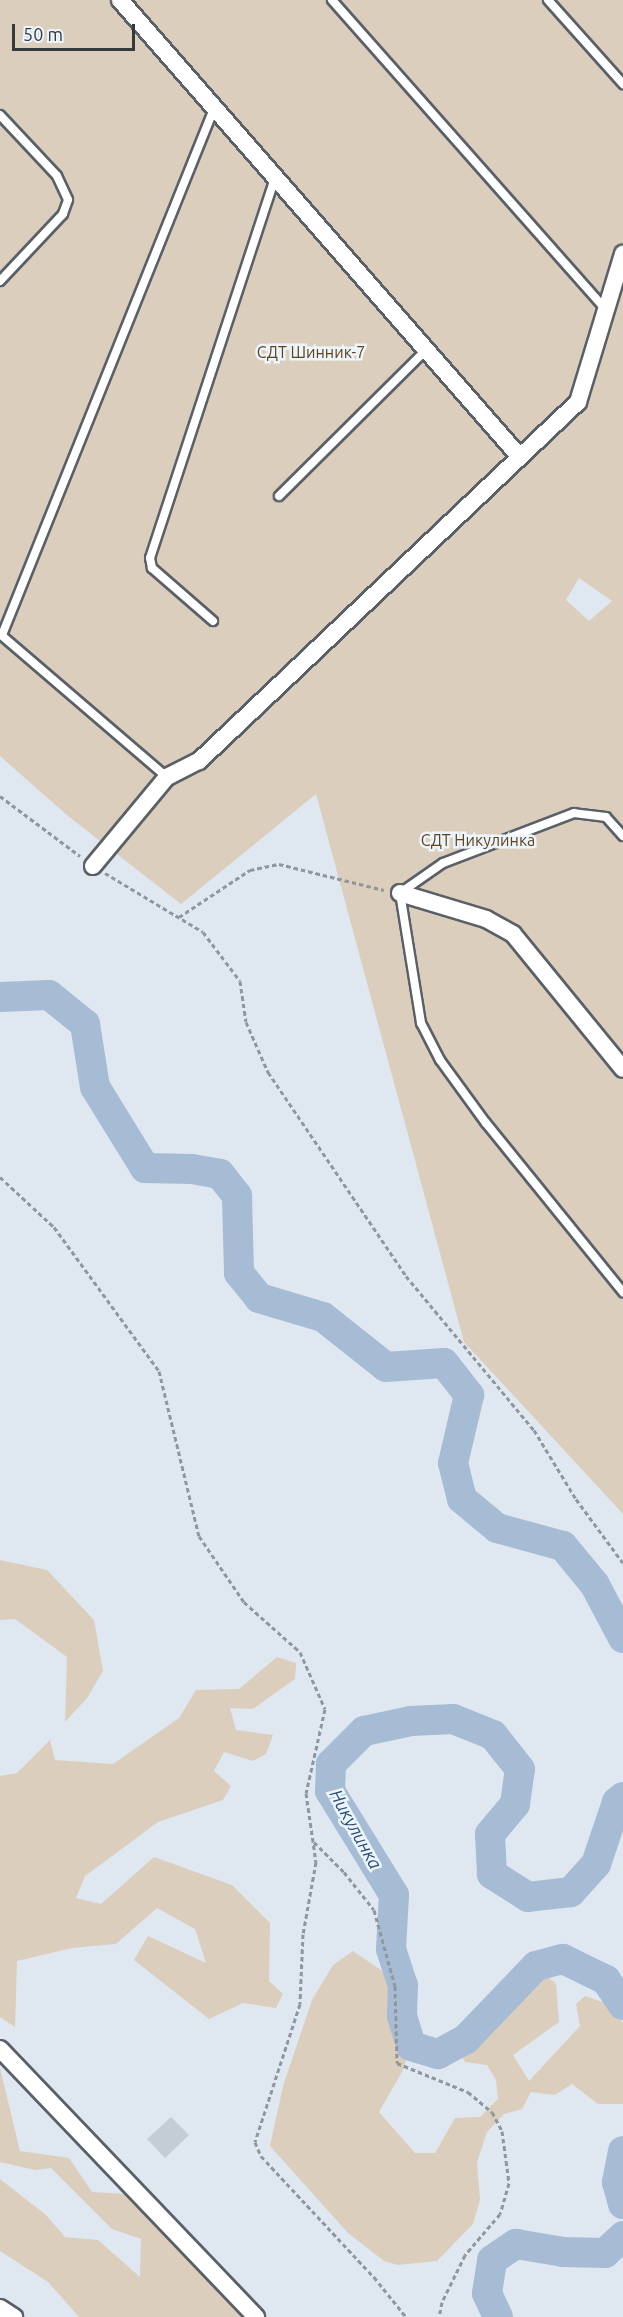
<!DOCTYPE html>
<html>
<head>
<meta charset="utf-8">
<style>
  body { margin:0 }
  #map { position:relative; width:623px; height:2317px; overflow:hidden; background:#dfe7f1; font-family:Ubuntu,sans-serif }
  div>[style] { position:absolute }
  .green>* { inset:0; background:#dccebd }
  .river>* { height:30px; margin:-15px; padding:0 15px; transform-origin:15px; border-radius:15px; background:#a6bcd4 }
  .building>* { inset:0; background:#c4ccd5 }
  .path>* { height:3px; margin-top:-1.5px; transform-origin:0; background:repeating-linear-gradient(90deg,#90969d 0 4.5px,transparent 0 7.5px) }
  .roads { filter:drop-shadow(2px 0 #596068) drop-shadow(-2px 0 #596068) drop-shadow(0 2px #596068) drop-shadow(0 -2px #596068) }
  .service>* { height:8px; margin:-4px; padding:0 4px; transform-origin:4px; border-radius:4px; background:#fff }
  .minor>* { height:16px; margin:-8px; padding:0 8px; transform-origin:8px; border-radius:8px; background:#fff }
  span { translate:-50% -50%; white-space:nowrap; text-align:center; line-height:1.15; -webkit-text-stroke:5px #ecf5fe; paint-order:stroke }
  .park-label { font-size:16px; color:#634418 }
  .water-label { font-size:18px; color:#2a4d70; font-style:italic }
  .scale { position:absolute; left:12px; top:24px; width:123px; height:27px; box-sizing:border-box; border:3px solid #363a3d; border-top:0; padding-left:8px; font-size:18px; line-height:21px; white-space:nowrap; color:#363a3d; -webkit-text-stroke:4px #ecf5fe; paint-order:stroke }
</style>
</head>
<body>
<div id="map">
  <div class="green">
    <div style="clip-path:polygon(evenodd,0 0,623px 0,623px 1514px,464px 1342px,316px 794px,181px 904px,68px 816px,0 756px,0 0,579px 578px,612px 601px,589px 621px,566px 600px,579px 578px)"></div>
    <div style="clip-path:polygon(0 1560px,47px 1570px,94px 1620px,103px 1671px,87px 1698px,65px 1722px,67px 1657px,15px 1619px,0 1620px)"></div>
    <div style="clip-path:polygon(277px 1657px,296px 1663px,295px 1679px,253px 1709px,230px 1708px,236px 1730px,273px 1735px,266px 1754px,253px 1761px,224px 1752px,214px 1771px,231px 1786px,223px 1800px,158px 1822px,85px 1876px,76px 1898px,101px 1904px,154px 1857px,232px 1885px,270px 1923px,269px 1981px,283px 1994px,276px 2008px,243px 2003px,209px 2019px,134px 1960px,148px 1936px,206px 1963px,195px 1929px,157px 1908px,116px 1944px,72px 1948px,17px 1961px,15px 2027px,0 2017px,0 1776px,17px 1773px,50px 1740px,55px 1760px,113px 1764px,179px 1718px,196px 1690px,239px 1689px)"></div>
    <div style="clip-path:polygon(353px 1951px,403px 1985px,402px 2016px,411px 2046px,403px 2070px,379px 2112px,415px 2153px,435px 2153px,455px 2118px,480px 2117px,498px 2099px,496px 2080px,487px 2065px,465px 2062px,454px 2045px,466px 2039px,536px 1966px,556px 1984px,559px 2022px,513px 2055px,529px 2081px,580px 2026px,576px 2004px,585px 1996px,608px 2004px,623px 2023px,623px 2104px,598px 2104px,572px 2084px,555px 2095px,531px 2092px,522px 2109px,504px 2114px,487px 2132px,477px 2162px,480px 2200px,473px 2224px,437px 2261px,398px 2265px,384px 2261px,348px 2233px,270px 2146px,283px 2086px,312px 2000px,333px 1965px)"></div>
    <div style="clip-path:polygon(0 2068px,20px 2151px,69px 2158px,92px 2192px,126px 2194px,245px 2317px,79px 2317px,48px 2282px,0 2251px,0 2179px,46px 2215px,65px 2237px,98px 2240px,140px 2277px,141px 2239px,112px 2229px,51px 2168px,35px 2170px,0 2162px)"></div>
  </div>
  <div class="river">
    <div style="left:0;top:997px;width:49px;rotate:-2.3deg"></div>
    <div style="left:49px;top:995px;width:46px;rotate:38.9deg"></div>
    <div style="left:85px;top:1024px;width:64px;rotate:81deg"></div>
    <div style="left:95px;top:1087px;width:95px;rotate:58.3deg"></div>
    <div style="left:145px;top:1168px;width:47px;rotate:1.2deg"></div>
    <div style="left:192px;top:1169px;width:28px;rotate:10deg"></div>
    <div style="left:220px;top:1174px;width:28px;rotate:52deg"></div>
    <div style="left:237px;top:1196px;width:77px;rotate:88.5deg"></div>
    <div style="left:239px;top:1273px;width:32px;rotate:51deg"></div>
    <div style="left:259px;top:1298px;width:67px;rotate:16.5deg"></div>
    <div style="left:323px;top:1317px;width:80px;rotate:38.4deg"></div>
    <div style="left:386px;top:1367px;width:58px;rotate:-3.9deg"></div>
    <div style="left:444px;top:1363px;width:41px;rotate:52deg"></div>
    <div style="left:469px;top:1395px;width:70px;rotate:103.2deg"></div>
    <div style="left:453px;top:1463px;width:37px;rotate:76deg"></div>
    <div style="left:462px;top:1499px;width:45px;rotate:39.6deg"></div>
    <div style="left:497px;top:1528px;width:68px;rotate:15.3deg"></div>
    <div style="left:563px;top:1546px;width:50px;rotate:50.6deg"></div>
    <div style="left:595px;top:1585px;width:60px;rotate:62.2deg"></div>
    <div style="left:623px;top:1797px;width:8px;rotate:140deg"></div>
    <div style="left:617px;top:1802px;width:65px;rotate:108.7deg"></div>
    <div style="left:596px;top:1864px;width:38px;rotate:132deg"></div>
    <div style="left:571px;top:1892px;width:43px;rotate:173.4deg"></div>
    <div style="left:528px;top:1897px;width:43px;rotate:-147.4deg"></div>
    <div style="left:492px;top:1874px;width:40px;rotate:-92.9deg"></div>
    <div style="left:490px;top:1834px;width:39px;rotate:-50deg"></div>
    <div style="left:515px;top:1804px;width:35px;rotate:-82deg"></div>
    <div style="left:520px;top:1769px;width:43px;rotate:-128.5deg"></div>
    <div style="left:493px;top:1735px;width:43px;rotate:-158.2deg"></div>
    <div style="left:453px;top:1719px;width:42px;rotate:177.3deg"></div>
    <div style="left:411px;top:1721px;width:48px;rotate:168deg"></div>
    <div style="left:364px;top:1731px;width:47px;rotate:135deg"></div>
    <div style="left:331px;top:1764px;width:27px;rotate:92deg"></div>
    <div style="left:330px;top:1791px;width:122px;rotate:58.4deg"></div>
    <div style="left:394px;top:1895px;width:54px;rotate:93.2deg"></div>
    <div style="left:391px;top:1949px;width:38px;rotate:72deg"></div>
    <div style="left:403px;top:1985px;width:31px;rotate:92deg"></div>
    <div style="left:402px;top:2016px;width:31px;rotate:73deg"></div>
    <div style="left:411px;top:2046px;width:28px;rotate:17deg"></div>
    <div style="left:438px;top:2054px;width:32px;rotate:-28deg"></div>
    <div style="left:466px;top:2039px;width:101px;rotate:-46.2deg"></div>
    <div style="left:536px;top:1966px;width:28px;rotate:-15deg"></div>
    <div style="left:563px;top:1959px;width:48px;rotate:26deg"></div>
    <div style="left:606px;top:1980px;width:30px;rotate:56deg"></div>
    <div style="left:623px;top:2151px;width:32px;rotate:101deg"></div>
    <div style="left:617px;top:2182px;width:23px;rotate:75deg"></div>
    <div style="left:498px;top:2317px;width:26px;rotate:-115deg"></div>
    <div style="left:487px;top:2293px;width:33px;rotate:-81deg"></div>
    <div style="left:492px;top:2260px;width:29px;rotate:-34deg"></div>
    <div style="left:516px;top:2244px;width:48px;rotate:9.7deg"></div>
    <div style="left:563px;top:2252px;width:42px;rotate:1.4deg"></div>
    <div style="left:605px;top:2253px;width:25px;rotate:-43deg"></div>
  </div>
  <div class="building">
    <div style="clip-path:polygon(171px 2117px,189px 2135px,165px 2158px,147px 2139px)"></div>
  </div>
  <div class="path">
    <div style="left:0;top:796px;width:100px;rotate:36.9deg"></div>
    <div style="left:105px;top:873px;width:114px;rotate:31deg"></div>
    <div style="left:203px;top:932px;width:61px;rotate:52.9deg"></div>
    <div style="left:240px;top:981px;width:41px;rotate:81.7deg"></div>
    <div style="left:246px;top:1022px;width:55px;rotate:66.3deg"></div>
    <div style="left:268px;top:1072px;width:246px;rotate:55.9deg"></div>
    <div style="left:406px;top:1276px;width:200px;rotate:50.3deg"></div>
    <div style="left:534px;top:1430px;width:81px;rotate:58.7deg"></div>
    <div style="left:576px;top:1499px;width:79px;rotate:53.7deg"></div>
    <div style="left:179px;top:917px;width:85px;rotate:-33.5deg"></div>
    <div style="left:250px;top:870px;width:30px;rotate:-12deg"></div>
    <div style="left:279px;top:864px;width:108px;rotate:13.9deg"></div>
    <div style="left:0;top:1177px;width:74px;rotate:42.8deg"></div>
    <div style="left:54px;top:1227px;width:178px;rotate:53.9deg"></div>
    <div style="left:159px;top:1371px;width:170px;rotate:76.4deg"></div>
    <div style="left:199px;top:1536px;width:80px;rotate:55.7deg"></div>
    <div style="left:244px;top:1602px;width:75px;rotate:41.8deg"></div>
    <div style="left:300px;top:1652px;width:62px;rotate:66.3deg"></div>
    <div style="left:325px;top:1709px;width:86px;rotate:102.7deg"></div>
    <div style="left:306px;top:1793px;width:70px;rotate:81.8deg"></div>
    <div style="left:316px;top:1862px;width:73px;rotate:100.2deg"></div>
    <div style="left:303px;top:1934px;width:70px;rotate:92.5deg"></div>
    <div style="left:300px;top:2004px;width:145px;rotate:108.1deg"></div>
    <div style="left:255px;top:2142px;width:15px;rotate:67deg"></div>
    <div style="left:261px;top:2156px;width:166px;rotate:47deg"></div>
    <div style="left:374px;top:2277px;width:51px;rotate:51.3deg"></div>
    <div style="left:314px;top:1842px;width:42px;rotate:45deg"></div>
    <div style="left:344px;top:1872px;width:48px;rotate:51.7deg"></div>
    <div style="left:374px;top:1910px;width:79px;rotate:74.6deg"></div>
    <div style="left:395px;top:1986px;width:77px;rotate:88.5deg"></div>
    <div style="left:397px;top:2063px;width:77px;rotate:22.2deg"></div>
    <div style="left:468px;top:2092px;width:31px;rotate:40deg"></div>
    <div style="left:492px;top:2112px;width:21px;rotate:62deg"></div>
    <div style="left:502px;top:2131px;width:52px;rotate:82.3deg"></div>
    <div style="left:509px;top:2183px;width:32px;rotate:106deg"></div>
    <div style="left:500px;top:2214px;width:54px;rotate:130.5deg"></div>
    <div style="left:465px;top:2255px;width:52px;rotate:116.1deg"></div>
    <div style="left:442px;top:2302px;width:15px;rotate:101deg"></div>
  </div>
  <div class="roads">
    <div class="service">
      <div style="left:332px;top:0;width:414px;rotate:48.5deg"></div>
      <div style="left:548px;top:0;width:113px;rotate:48.2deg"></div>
      <div style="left:0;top:115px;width:83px;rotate:46.9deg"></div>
      <div style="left:57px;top:176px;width:26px;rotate:65deg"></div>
      <div style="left:68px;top:200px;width:15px;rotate:110deg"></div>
      <div style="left:63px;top:214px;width:92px;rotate:133.2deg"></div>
      <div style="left:279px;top:496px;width:206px;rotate:-44.8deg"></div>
      <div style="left:213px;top:621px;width:81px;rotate:-139deg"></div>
      <div style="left:152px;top:568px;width:10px;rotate:-101deg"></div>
      <div style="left:150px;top:558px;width:398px;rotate:-71.8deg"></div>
      <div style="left:0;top:634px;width:220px;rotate:40.6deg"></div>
      <div style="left:2px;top:635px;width:565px;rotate:-68.07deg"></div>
      <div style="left:623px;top:836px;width:25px;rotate:-132deg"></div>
      <div style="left:606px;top:817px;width:32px;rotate:-173deg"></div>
      <div style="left:574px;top:813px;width:140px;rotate:159.1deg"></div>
      <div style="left:443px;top:863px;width:52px;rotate:145.1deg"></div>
      <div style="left:400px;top:893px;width:132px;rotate:80.8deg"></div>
      <div style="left:421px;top:1023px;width:42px;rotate:62.8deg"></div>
      <div style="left:440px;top:1060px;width:78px;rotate:53.9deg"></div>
      <div style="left:486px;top:1123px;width:218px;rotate:51deg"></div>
    </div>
    <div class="minor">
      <div style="left:120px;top:0;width:607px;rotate:48.81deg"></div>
      <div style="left:93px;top:866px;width:116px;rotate:-50.3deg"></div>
      <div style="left:167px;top:777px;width:36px;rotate:-27deg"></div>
      <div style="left:199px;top:761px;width:522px;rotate:-43.45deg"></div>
      <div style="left:578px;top:402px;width:155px;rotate:-73.1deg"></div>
      <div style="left:400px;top:893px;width:90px;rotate:16.8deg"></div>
      <div style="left:486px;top:919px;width:31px;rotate:29deg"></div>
      <div style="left:513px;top:934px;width:174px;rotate:50.8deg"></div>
      <div style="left:0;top:2049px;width:371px;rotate:46.3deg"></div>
      <div style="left:0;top:2308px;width:17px;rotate:33deg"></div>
    </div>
  </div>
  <div class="park-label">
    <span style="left:311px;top:352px">СДТ Шинник-7</span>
    <span style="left:478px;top:840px">СДТ Никулинка</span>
  </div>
  <div class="water-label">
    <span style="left:356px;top:1829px;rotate:61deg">Никулинка</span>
  </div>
  <div class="scale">50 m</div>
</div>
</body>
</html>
